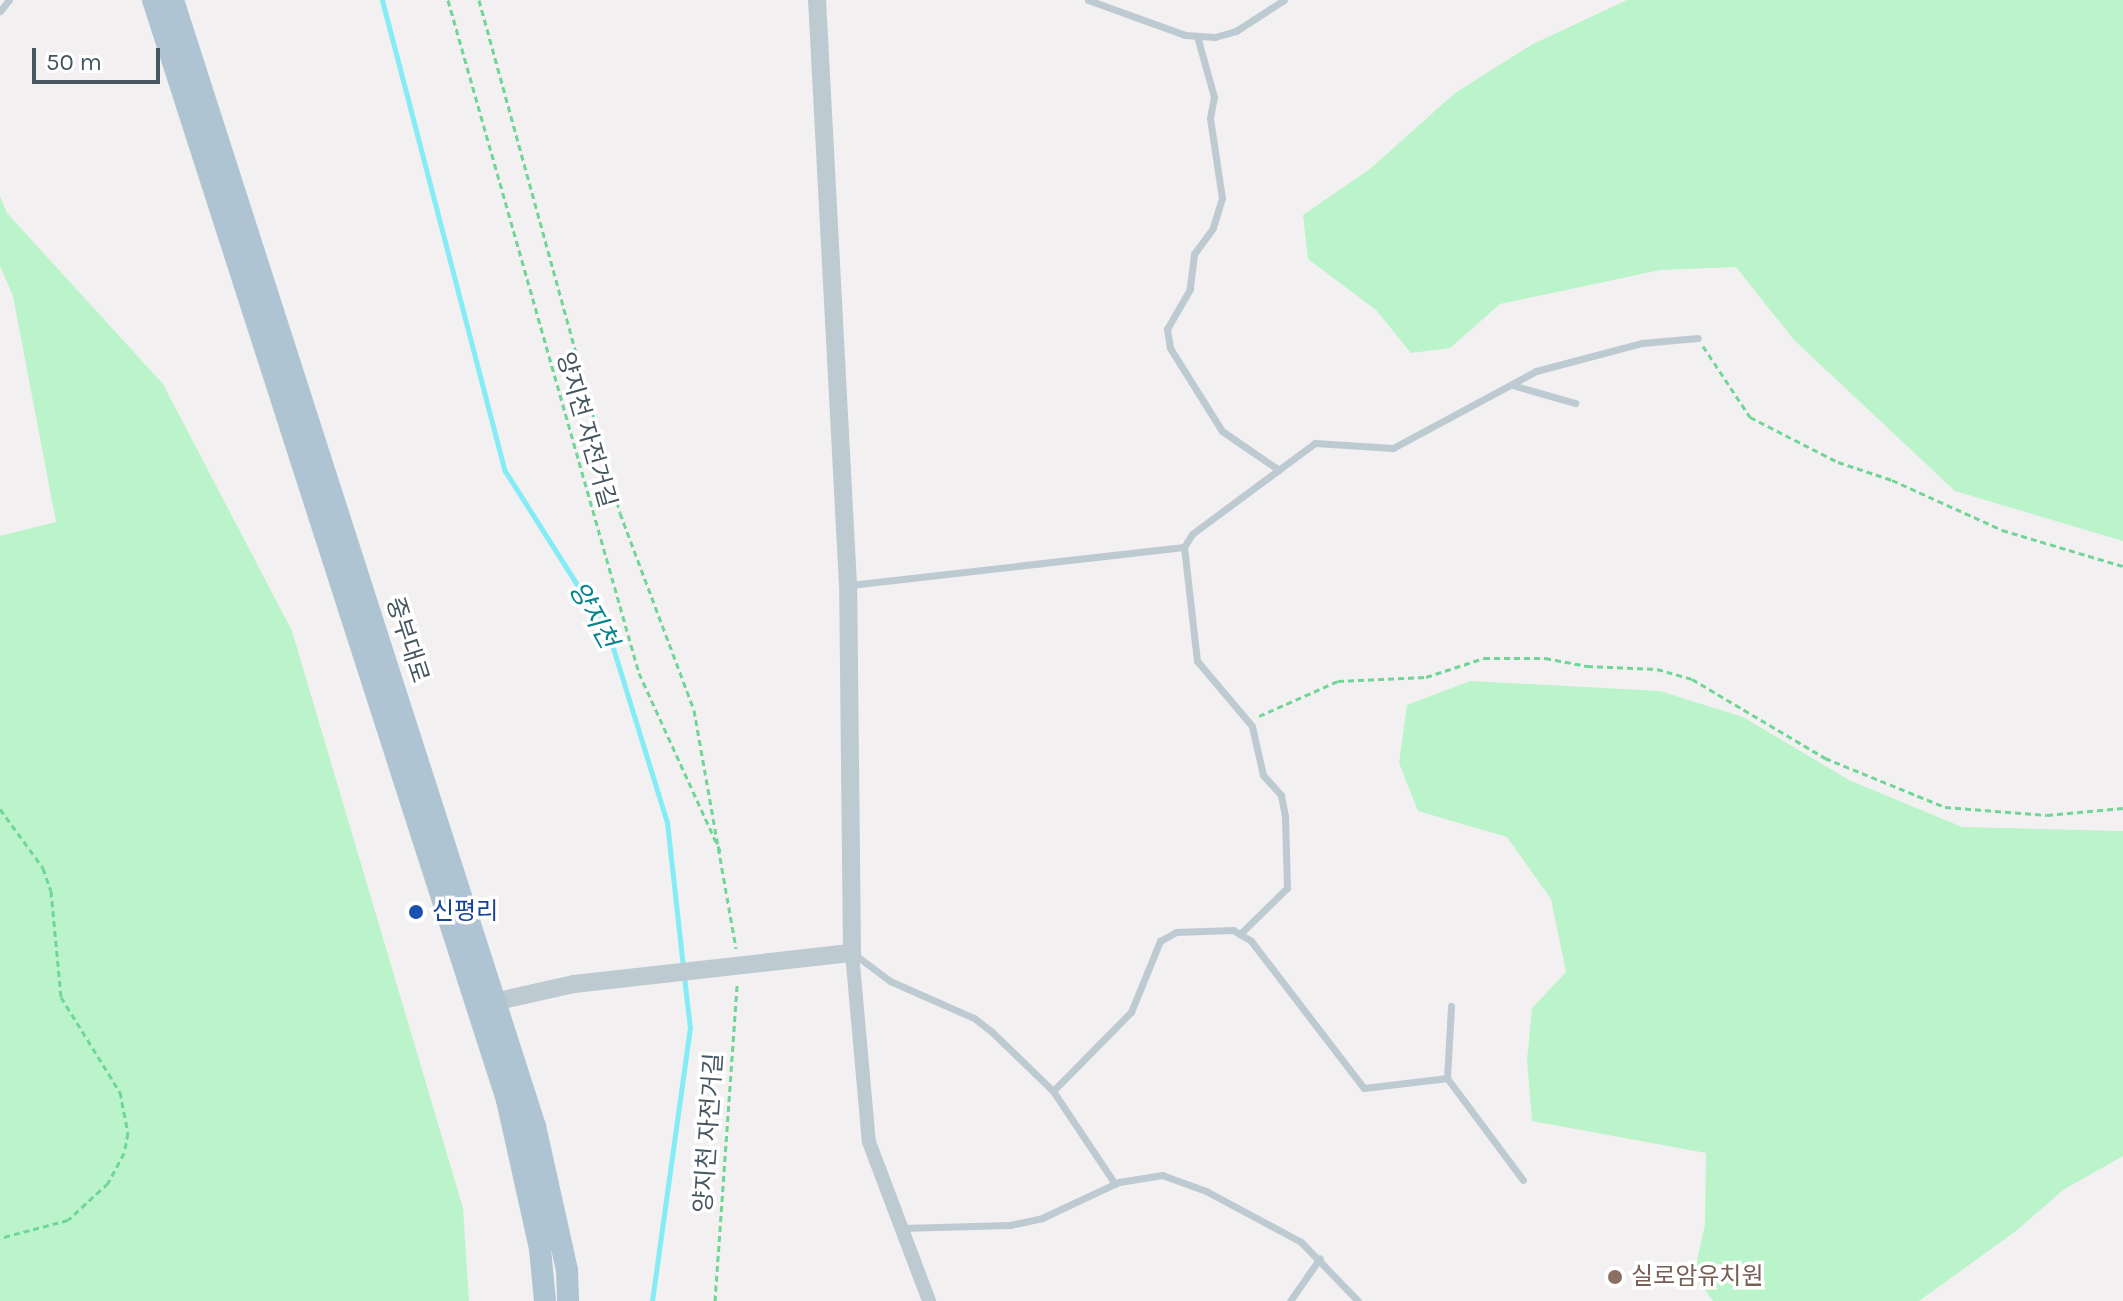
<!DOCTYPE html>
<meta charset="utf-8">
<style>
body{margin:0}
#map{position:relative;width:2123px;height:1301px;overflow:hidden;background:#f3f0f1;font-family:Karla,"Noto Sans KR",sans-serif}
div>[style]{position:absolute}
[style*='--x']{left:calc(var(--x)*1px);top:calc(var(--y)*1px);width:calc(var(--w)*1px);rotate:calc(var(--a)*1deg)}
.green>*{inset:0;background:#bbf4ca}
.stream>*{height:5px;margin:-2.5px;padding:0 2.5px;transform-origin:2.5px;border-radius:2.5px;background:#84ecf5}
.path>*{height:3px;margin-top:-1.5px;transform-origin:0;background:repeating-linear-gradient(90deg,#6fd697 0 6px,transparent 0 10px)}
.service>*{height:7px;margin:-3.5px;padding:0 3.5px;transform-origin:3.5px;border-radius:3.5px;background:#bdcad1}
.minor>*{height:14px;margin:-7px;padding:0 7px;transform-origin:7px;border-radius:7px;background:#bdcad1}
.tertiary>*{height:18px;margin:-9px;padding:0 9px;transform-origin:9px;border-radius:9px;background:#bdcad1}
.primary>*{height:22px;margin:-11px;padding:0 11px;transform-origin:11px;border-radius:11px;background:#aec4d2}
.dots>*{width:22px;height:22px;translate:-50% -50%;box-sizing:border-box;border:4px solid #fff;border-radius:50%}
span{translate:-50% -50%;white-space:nowrap;text-align:center;line-height:1.15;-webkit-text-stroke:7px #fff;paint-order:stroke}
.street-label{font-size:24px;color:#465760}
.transit-label{font-size:24px;color:#164399}
.left{translate:0 -50%;text-align:left}
.education-label{font-size:24px;color:#785e54}
.water-label{font-size:26px;color:#04838f;font-style:italic}
.scale{position:absolute;left:32px;top:48px;width:128px;height:36px;box-sizing:border-box;border:4px solid #465760;border-top:0;padding-left:10px;font-size:24px;line-height:28px;white-space:nowrap;color:#465760;-webkit-text-stroke:6px #fff;paint-order:stroke}
</style>
<div id="map">
<div class="green">
<div style="clip-path:polygon(1627px 0,2123px 0,2123px 541px,1955px 491px,1794px 340px,1736px 267px,1660px 270px,1500px 304px,1450px 348px,1411px 353px,1376px 310px,1308px 259px,1303px 215px,1370px 169px,1455px 93px,1531px 45px)"></div>
<div style="clip-path:polygon(0 196px,7px 213px,163px 384px,292px 631px,463px 1208px,469px 1301px,0 1301px,0 536px,56px 522px,13px 296px,0 266px)"></div>
<div style="clip-path:polygon(1470px 681px,1660px 691px,1743px 717px,1849px 780px,1962px 827px,2123px 831px,2123px 1156px,2063px 1190px,2016px 1231px,1919px 1301px,1713px 1301px,1694px 1275px,1705px 1224px,1706px 1153px,1532px 1121px,1527px 1060px,1532px 1008px,1566px 972px,1551px 899px,1507px 837px,1418px 811px,1399px 763px,1407px 705px)"></div>
</div>
<div class="stream">
<div style="--x:382;--y:0;--w:487;--a:75.4"></div>
<div style="--x:505;--y:471;--w:194;--a:57.6"></div>
<div style="--x:609;--y:635;--w:196;--a:72.8"></div>
<div style="--x:667;--y:822;--w:146;--a:83.7"></div>
<div style="--x:652;--y:1301;--w:276;--a:-82.1"></div>
<div style="--x:690;--y:1028;--w:51;--a:-96.7"></div>
</div>
<div class="path">
<div style="--x:448;--y:0;--w:700;--a:74.16"></div>
<div style="--x:639;--y:673;--w:200;--a:65.5"></div>
<div style="--x:479;--y:0;--w:532;--a:74.63"></div>
<div style="--x:620;--y:513;--w:210;--a:69.4"></div>
<div style="--x:694;--y:710;--w:242;--a:80"></div>
<div style="--x:1703;--y:346;--w:85;--a:56.5"></div>
<div style="--x:1750;--y:417;--w:99;--a:27.1"></div>
<div style="--x:1838;--y:462;--w:57;--a:18.4"></div>
<div style="--x:1892;--y:480;--w:121;--a:24.4"></div>
<div style="--x:2002;--y:530;--w:126;--a:16.6"></div>
<div style="--x:1259;--y:716;--w:86;--a:-23.9"></div>
<div style="--x:1338;--y:681;--w:88;--a:-2.6"></div>
<div style="--x:1426;--y:677;--w:61;--a:-18.1"></div>
<div style="--x:1484;--y:658;--w:61;--a:0"></div>
<div style="--x:1545;--y:658;--w:43;--a:10.8"></div>
<div style="--x:1587;--y:666;--w:70;--a:2.5"></div>
<div style="--x:1657;--y:669;--w:36;--a:16"></div>
<div style="--x:1692;--y:679;--w:155;--a:30.7"></div>
<div style="--x:1825;--y:758;--w:130;--a:22.2"></div>
<div style="--x:1945;--y:807;--w:102;--a:4.5"></div>
<div style="--x:2047;--y:815;--w:76;--a:-5.3"></div>
<div style="--x:0;--y:809;--w:73;--a:53.9"></div>
<div style="--x:43;--y:868;--w:24;--a:71"></div>
<div style="--x:51;--y:891;--w:106;--a:84.6"></div>
<div style="--x:61;--y:997;--w:112;--a:58.2"></div>
<div style="--x:120;--y:1092;--w:42;--a:79"></div>
<div style="--x:128;--y:1133;--w:20;--a:101"></div>
<div style="--x:124;--y:1153;--w:34;--a:118"></div>
<div style="--x:108;--y:1183;--w:54;--a:137.2"></div>
<div style="--x:68;--y:1220;--w:70;--a:165.2"></div>
<div style="--x:715;--y:1301;--w:319;--a:-86"></div>
</div>
<div class="service">
<div style="--x:1088;--y:0;--w:103;--a:19.8"></div>
<div style="--x:1185;--y:35;--w:30;--a:4"></div>
<div style="--x:1215;--y:37;--w:22;--a:-16"></div>
<div style="--x:1236;--y:31;--w:57;--a:-32.9"></div>
<div style="--x:0;--y:11;--w:14;--a:-51"></div>
<div style="--x:1197;--y:36;--w:63;--a:74.4"></div>
<div style="--x:1214;--y:97;--w:21;--a:101"></div>
<div style="--x:1210;--y:118;--w:81;--a:81.5"></div>
<div style="--x:1222;--y:198;--w:31;--a:107"></div>
<div style="--x:1213;--y:228;--w:32;--a:126"></div>
<div style="--x:1194;--y:254;--w:35;--a:97"></div>
<div style="--x:1190;--y:289;--w:46;--a:119.9"></div>
<div style="--x:1167;--y:329;--w:19;--a:81"></div>
<div style="--x:1170;--y:348;--w:98;--a:57.9"></div>
<div style="--x:1222;--y:431;--w:69;--a:34.4"></div>
<div style="--x:1512;--y:385;--w:66;--a:15.9"></div>
<div style="--x:850;--y:585;--w:336;--a:-6.5"></div>
<div style="--x:1240;--y:934;--w:66;--a:-44.4"></div>
<div style="--x:1287;--y:888;--w:72;--a:-91.6"></div>
<div style="--x:1285;--y:816;--w:21;--a:-101"></div>
<div style="--x:1281;--y:795;--w:27;--a:-132"></div>
<div style="--x:1263;--y:775;--w:50;--a:-102.7"></div>
<div style="--x:1252;--y:726;--w:85;--a:-130.2"></div>
<div style="--x:1197;--y:661;--w:115;--a:-96.5"></div>
<div style="--x:1184;--y:547;--w:15;--a:-58"></div>
<div style="--x:1192;--y:534;--w:153;--a:-36.5"></div>
<div style="--x:1315;--y:443;--w:78;--a:3.7"></div>
<div style="--x:1393;--y:448;--w:162;--a:-28.3"></div>
<div style="--x:1536;--y:371;--w:110;--a:-14.8"></div>
<div style="--x:1642;--y:343;--w:56;--a:-5.1"></div>
<div style="--x:854;--y:954;--w:45;--a:36.9"></div>
<div style="--x:890;--y:981;--w:92;--a:23.8"></div>
<div style="--x:974;--y:1018;--w:24;--a:38"></div>
<div style="--x:993;--y:1033;--w:83;--a:44"></div>
<div style="--x:1053;--y:1091;--w:112;--a:56.3"></div>
<div style="--x:1447;--y:1078;--w:72;--a:-86.8"></div>
<div style="--x:1053;--y:1091;--w:111;--a:-45.4"></div>
<div style="--x:1131;--y:1012;--w:77;--a:-67.8"></div>
<div style="--x:1160;--y:941;--w:18;--a:-29"></div>
<div style="--x:1176;--y:932;--w:57;--a:-2"></div>
<div style="--x:1233;--y:930;--w:21;--a:31"></div>
<div style="--x:1251;--y:941;--w:185;--a:52.5"></div>
<div style="--x:1364;--y:1088;--w:84;--a:-6.9"></div>
<div style="--x:1447;--y:1078;--w:127;--a:53.3"></div>
<div style="--x:901;--y:1228;--w:109;--a:-1.6"></div>
<div style="--x:1010;--y:1225;--w:33;--a:-12"></div>
<div style="--x:1042;--y:1218;--w:85;--a:-25.1"></div>
<div style="--x:1119;--y:1182;--w:44;--a:-9.2"></div>
<div style="--x:1162;--y:1175;--w:47;--a:20"></div>
<div style="--x:1206;--y:1191;--w:108;--a:28.2"></div>
<div style="--x:1301;--y:1242;--w:82;--a:46"></div>
<div style="--x:1290;--y:1301;--w:52;--a:-55.1"></div>
</div>
<div class="minor">
<div style="--x:852;--y:953;--w:190;--a:84.9"></div>
<div style="--x:869;--y:1142;--w:170;--a:69.3"></div>
</div>
<div class="tertiary">
<div style="--x:485;--y:1004;--w:91;--a:-12.7"></div>
<div style="--x:574;--y:984;--w:280;--a:-6.4"></div>
<div style="--x:852;--y:953;--w:368;--a:-90.6"></div>
<div style="--x:848;--y:585;--w:586;--a:-93.03"></div>
</div>
<div class="primary">
<div style="--x:153;--y:0;--w:1156;--a:72.16"></div>
<div style="--x:507;--y:1100;--w:153;--a:77.5"></div>
<div style="--x:540;--y:1249;--w:52;--a:84.5"></div>
<div style="--x:173;--y:0;--w:1183;--a:72.18"></div>
<div style="--x:535;--y:1126;--w:148;--a:77.5"></div>
<div style="--x:567;--y:1270;--w:31;--a:88"></div>
</div>
<div class="dots">
<div style="left:416px;top:912px;background:#1a4fb4"></div>
<div style="left:1615px;top:1277px;background:#8d6e63"></div>
</div>
<div class="street-label">
<span style="left:586px;top:430px;rotate:74deg">양지천 자전거길</span>
<span style="left:407px;top:640px;rotate:72deg">중부대로</span>
<span style="left:709px;top:1133px;rotate:-86deg">양지천 자전거길</span>
</div>
<div class="transit-label">
<span class="left" style="left:432px;top:912px">신평리</span>
</div>
<div class="education-label">
<span class="left" style="left:1631px;top:1277px">실로암유치원</span>
</div>
<div class="water-label">
<span style="left:593px;top:615px;rotate:61deg">양지천</span>
</div>
<div class="scale">50 m</div>
</div>
